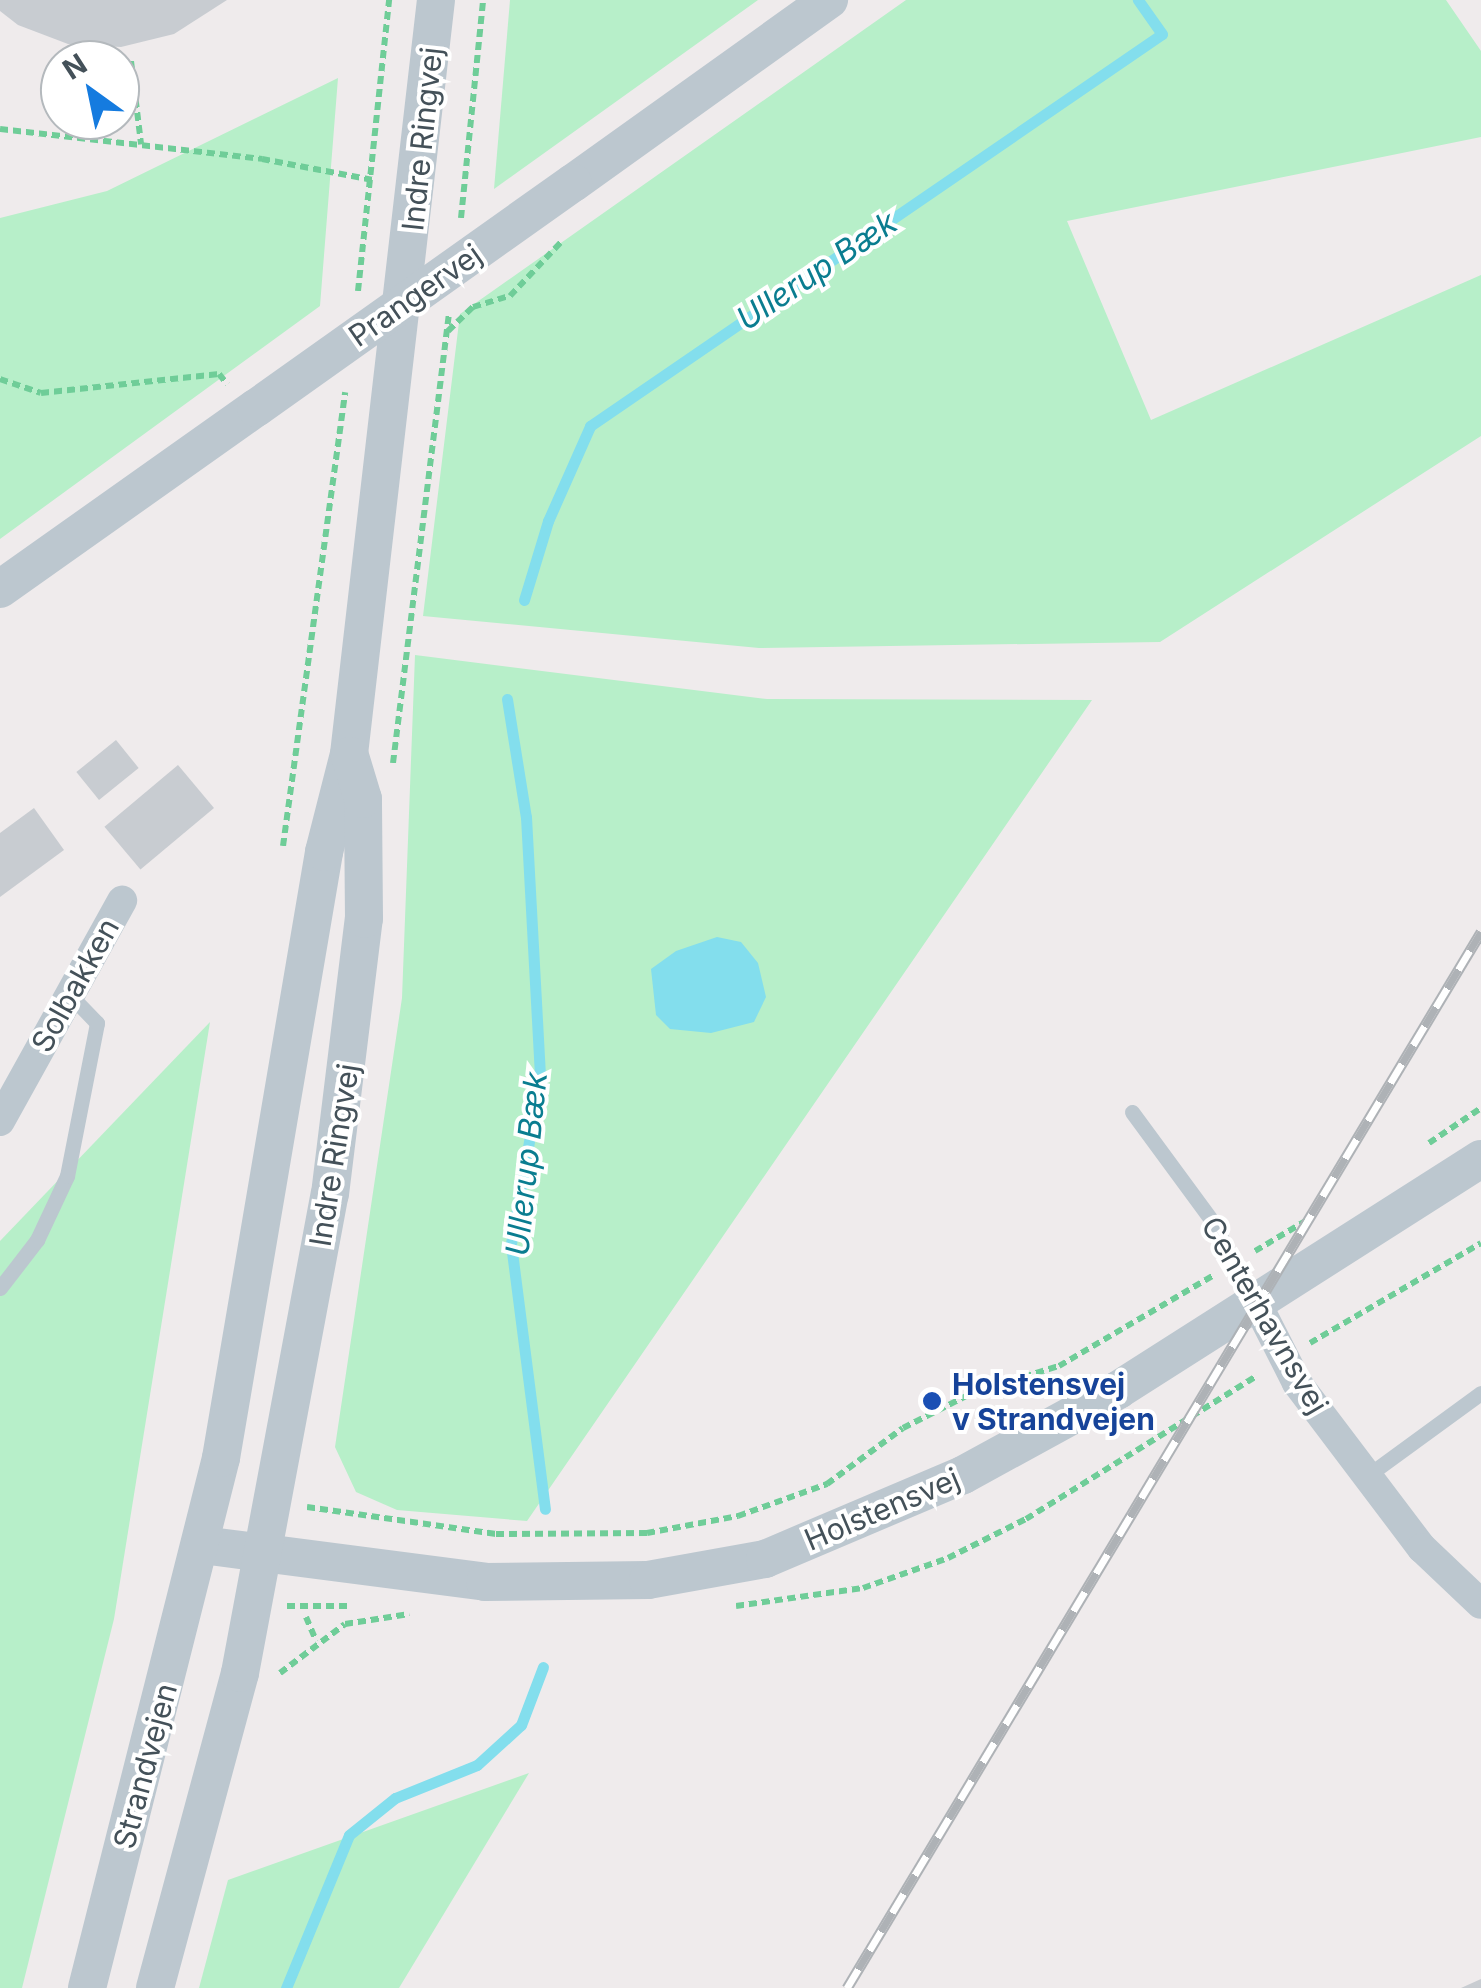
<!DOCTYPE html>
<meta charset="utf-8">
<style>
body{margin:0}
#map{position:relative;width:1481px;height:1988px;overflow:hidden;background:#efebec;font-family:Inter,sans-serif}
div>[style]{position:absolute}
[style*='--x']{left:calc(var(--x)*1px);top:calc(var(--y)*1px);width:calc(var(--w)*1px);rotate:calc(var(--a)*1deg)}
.green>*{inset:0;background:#b7efc9}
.water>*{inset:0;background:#83deed}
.stream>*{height:11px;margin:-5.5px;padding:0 5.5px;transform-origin:5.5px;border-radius:5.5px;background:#83deed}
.building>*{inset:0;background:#c8ccd1;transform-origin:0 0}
.path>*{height:6px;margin-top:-3px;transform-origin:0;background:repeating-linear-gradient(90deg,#6fcd98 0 8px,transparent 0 13px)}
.service>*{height:15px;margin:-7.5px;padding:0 7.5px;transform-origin:7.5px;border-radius:7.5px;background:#bcc7cf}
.minor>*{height:30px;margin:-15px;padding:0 15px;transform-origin:15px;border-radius:15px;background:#bcc7cf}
.tertiary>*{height:38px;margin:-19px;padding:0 19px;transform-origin:19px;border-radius:19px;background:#bcc7cf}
.rail>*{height:11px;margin-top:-5.5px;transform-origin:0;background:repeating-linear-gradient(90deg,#fff 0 22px,#aeb2b6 0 44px);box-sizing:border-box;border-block:2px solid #aeb2b6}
.tertiary-bridge>*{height:38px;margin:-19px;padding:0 19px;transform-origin:19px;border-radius:19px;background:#bcc7cf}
.dots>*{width:28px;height:28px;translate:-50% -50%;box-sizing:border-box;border:5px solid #fff;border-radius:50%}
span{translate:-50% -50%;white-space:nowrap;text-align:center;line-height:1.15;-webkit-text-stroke:8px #fff;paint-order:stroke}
.street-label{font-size:30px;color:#445159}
.transit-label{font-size:30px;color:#164399;font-weight:700}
.left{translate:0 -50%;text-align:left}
.water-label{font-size:32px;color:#0a7d90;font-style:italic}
.north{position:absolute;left:40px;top:40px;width:100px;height:100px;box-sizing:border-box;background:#fff;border:2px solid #b4b9bd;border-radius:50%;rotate:327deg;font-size:28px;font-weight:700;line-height:40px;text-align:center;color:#445159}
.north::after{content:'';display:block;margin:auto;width:35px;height:45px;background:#157bdf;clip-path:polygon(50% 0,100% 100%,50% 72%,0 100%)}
</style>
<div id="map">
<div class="green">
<div style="clip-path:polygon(510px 0,758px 0,494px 189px)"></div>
<div style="clip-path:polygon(906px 0,1446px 0,1481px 51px,1481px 137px,1067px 221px,1151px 420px,1481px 275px,1481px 436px,1160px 642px,759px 648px,423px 616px,460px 314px)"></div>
<div style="clip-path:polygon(338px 78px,320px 306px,0 539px,0 218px,107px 191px)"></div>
<div style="clip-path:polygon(415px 655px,767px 699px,1092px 700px,527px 1521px,397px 1510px,356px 1492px,335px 1447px,402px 998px)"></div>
<div style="clip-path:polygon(210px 1022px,114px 1619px,22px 1988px,0 1988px,0 1241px)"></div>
<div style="clip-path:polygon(529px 1773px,399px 1988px,199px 1988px,228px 1880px)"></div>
</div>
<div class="water">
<div style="clip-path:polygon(717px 937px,741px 942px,758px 963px,766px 997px,754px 1022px,711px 1033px,670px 1029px,656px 1015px,651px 969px,676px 951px)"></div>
</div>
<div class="stream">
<div style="--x:524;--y:600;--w:83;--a:-73.1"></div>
<div style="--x:548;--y:521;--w:104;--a:-66.1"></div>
<div style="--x:590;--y:426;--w:693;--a:-34.42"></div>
<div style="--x:1162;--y:34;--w:42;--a:-125.2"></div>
<div style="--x:507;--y:699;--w:120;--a:80.9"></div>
<div style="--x:526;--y:817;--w:262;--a:86.9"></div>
<div style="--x:540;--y:1079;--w:168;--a:100"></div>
<div style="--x:511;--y:1244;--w:267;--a:82.7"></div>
<div style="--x:286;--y:1988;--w:165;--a:-67.6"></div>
<div style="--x:349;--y:1835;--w:59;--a:-38.8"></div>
<div style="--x:395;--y:1798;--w:88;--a:-21.9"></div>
<div style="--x:477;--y:1765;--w:59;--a:-42.3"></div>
<div style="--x:521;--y:1725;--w:62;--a:-69.2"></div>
</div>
<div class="building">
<div style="clip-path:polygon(0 0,227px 0,174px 34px,121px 47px,68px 44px,18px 25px,0 11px)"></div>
<div style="left:116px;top:740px;width:36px;height:51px;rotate:51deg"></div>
<div style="left:178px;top:765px;width:56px;height:96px;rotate:50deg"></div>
<div style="clip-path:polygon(34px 808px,64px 850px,0 897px,0 833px)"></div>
<div style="clip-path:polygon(1481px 1979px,1481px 1988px,1461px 1988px)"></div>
</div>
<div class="path">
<div style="--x:131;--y:61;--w:84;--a:83.1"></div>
<div style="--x:0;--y:129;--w:264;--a:6.5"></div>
<div style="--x:262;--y:159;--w:113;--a:10.7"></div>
<div style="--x:461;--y:218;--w:219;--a:-84.2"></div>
<div style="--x:358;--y:291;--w:293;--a:-83.9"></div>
<div style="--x:448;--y:331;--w:35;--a:-44"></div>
<div style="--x:473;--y:307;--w:39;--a:-17"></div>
<div style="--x:510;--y:296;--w:74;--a:-46.6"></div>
<div style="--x:0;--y:379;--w:43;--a:18.9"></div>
<div style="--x:41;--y:393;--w:179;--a:-6.1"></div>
<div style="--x:219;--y:374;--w:13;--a:51"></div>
<div style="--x:393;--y:763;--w:452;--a:-82.9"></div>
<div style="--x:283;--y:846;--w:458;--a:-82.2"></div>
<div style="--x:1429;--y:1143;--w:63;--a:-33.9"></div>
<div style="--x:1255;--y:1251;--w:63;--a:-30.7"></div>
<div style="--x:1310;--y:1343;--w:198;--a:-30.3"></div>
<div style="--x:307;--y:1507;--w:191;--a:8.1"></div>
<div style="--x:496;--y:1534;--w:151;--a:-0.4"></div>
<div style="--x:647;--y:1533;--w:93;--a:-10.6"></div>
<div style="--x:738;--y:1516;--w:95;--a:-19.8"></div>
<div style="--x:827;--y:1484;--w:94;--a:-36.4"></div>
<div style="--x:903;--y:1428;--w:80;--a:-26.9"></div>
<div style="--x:974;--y:1392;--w:89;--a:-17"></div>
<div style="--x:1059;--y:1366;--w:180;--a:-30.4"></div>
<div style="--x:287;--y:1606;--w:62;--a:0"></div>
<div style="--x:736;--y:1606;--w:128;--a:-8.1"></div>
<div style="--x:863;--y:1588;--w:90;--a:-19.4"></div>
<div style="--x:948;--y:1558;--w:87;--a:-26.6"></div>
<div style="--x:1026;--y:1519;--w:272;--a:-31.8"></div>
<div style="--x:306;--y:1617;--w:26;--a:67"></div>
<div style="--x:280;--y:1673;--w:81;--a:-37"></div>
<div style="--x:345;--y:1624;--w:65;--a:-8.9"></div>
</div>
<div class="service">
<div style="--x:1132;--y:1112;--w:135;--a:53.7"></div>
<div style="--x:1212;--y:1221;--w:91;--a:61.7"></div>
<div style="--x:0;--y:1288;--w:61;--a:-52.4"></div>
<div style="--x:37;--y:1240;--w:71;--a:-64.9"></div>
<div style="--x:67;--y:1176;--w:156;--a:-78.9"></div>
<div style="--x:97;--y:1023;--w:40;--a:-134"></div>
<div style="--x:1367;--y:1476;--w:141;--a:-36.1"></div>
</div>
<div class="minor">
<div style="--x:0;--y:1121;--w:252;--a:-61"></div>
<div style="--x:1257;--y:1304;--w:89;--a:63.1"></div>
<div style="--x:1297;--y:1383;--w:207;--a:52.9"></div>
<div style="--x:1422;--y:1548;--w:81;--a:43.5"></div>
</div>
<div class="tertiary">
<div style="--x:573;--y:183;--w:315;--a:-35.6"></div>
<div style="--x:0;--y:589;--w:314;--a:-35.3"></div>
<div style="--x:202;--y:1545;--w:285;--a:7.4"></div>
<div style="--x:485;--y:1582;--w:163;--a:-0.7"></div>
<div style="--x:648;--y:1580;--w:119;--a:-10.2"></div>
<div style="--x:765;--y:1559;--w:215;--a:-23"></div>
<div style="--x:963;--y:1475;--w:177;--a:-28.7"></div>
<div style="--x:1118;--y:1390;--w:430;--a:-32.5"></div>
<div style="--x:87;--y:1988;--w:547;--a:-75.81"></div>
<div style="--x:221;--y:1458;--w:615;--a:-80.35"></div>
<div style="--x:324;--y:852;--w:101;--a:-75.7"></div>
<div style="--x:349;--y:754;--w:759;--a:-83.42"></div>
<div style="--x:155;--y:1988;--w:326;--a:-74.9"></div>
<div style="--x:240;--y:1673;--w:487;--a:-79.4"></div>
<div style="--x:330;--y:1194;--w:277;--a:-83"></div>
<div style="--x:364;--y:919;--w:120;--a:-90.5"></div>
<div style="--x:363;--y:799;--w:45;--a:-106.8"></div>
</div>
<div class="rail">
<div style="--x:847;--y:1988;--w:1232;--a:-59.02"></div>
</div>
<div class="tertiary-bridge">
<div style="--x:256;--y:408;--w:389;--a:-35.4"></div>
</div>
<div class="dots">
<div style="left:932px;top:1401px;background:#1a4fb4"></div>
</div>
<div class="street-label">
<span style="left:422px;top:139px;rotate:-84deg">Indre Ringvej</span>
<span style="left:415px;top:295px;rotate:-35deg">Prangervej</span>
<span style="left:75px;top:985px;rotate:-61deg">Solbakken</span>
<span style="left:334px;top:1155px;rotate:-81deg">Indre Ringvej</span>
<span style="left:1265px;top:1315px;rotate:60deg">Centerhavnsvej</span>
<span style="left:882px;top:1509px;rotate:-23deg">Holstensvej</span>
<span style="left:145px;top:1766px;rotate:-75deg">Strandvejen</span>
</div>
<div class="transit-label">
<span class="left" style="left:952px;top:1401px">Holstensvej<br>v Strandvejen</span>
</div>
<div class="water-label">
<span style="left:817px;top:271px;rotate:-34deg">Ullerup Bæk</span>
<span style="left:527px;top:1164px;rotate:-84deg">Ullerup Bæk</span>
</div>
<div class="north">N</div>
</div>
